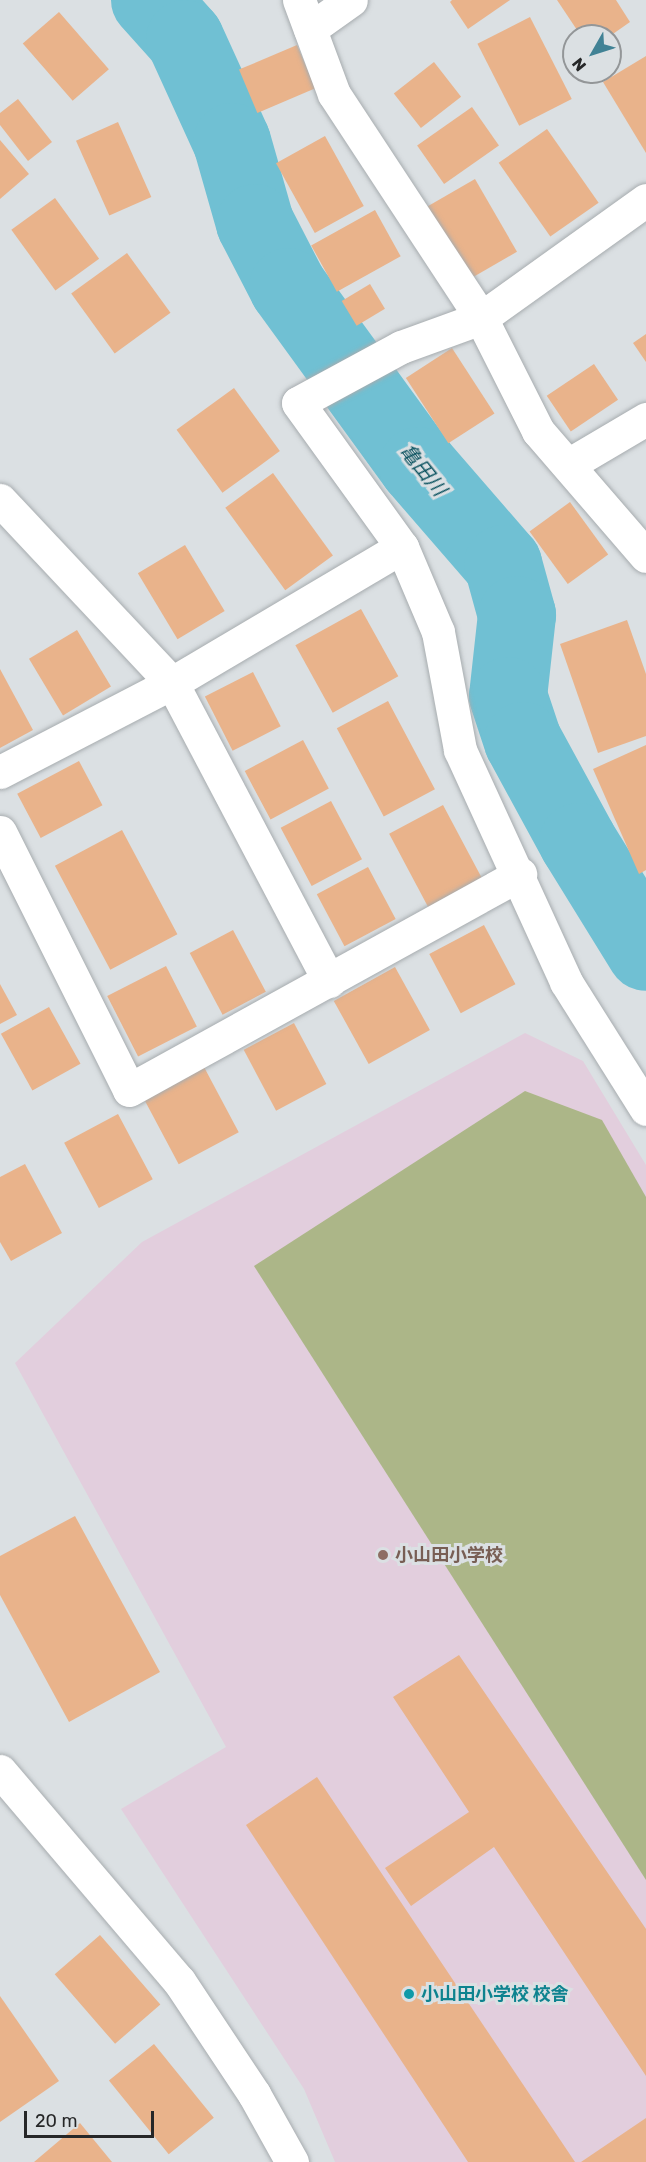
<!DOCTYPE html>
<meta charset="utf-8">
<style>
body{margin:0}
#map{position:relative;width:646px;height:2162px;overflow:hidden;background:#dbe0e3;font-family:Rubik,"Noto Sans JP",sans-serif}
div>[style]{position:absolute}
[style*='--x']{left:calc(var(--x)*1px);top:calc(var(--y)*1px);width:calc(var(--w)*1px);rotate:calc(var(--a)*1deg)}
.education>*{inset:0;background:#e2cedd}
.green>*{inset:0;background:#acb688}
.river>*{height:78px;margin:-39px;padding:0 39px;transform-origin:39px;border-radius:39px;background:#70c0d3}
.building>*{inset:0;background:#e9b38b;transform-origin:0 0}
.roads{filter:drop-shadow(0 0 2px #a7acaf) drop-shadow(0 0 2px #a7acaf)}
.street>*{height:33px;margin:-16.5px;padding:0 16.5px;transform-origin:16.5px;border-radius:16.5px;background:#fff}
.dots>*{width:16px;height:16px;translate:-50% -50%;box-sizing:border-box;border:3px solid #dbe0e3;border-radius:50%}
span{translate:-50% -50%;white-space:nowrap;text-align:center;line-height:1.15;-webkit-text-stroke:6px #dbe0e3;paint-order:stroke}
.education-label{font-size:18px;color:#785e54;font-weight:700}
.left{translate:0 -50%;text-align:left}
.culture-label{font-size:18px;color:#0d838f;font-weight:700}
.water-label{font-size:20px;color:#0c5360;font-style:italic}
.north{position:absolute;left:562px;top:24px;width:60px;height:60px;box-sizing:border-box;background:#dbe0e3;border:2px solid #939698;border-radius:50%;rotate:231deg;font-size:16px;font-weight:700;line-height:24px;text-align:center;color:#262728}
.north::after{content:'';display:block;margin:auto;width:21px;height:27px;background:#418295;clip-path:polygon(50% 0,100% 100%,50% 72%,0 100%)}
.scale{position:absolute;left:24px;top:2111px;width:130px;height:27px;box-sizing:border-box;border:3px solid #262728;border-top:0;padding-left:8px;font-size:18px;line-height:21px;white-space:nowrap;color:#262728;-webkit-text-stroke:4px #dbe0e3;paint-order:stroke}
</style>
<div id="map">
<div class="education">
<div style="clip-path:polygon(525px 1033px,583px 1061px,646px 1165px,646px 2162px,335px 2162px,304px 2089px,121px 1809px,226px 1747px,15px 1363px,142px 1242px)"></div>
</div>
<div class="green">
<div style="clip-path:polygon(525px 1091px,602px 1120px,646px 1197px,646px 1880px,254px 1266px)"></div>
</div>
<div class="river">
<div style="--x:150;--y:0;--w:52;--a:48.1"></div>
<div style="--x:185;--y:39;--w:113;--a:65.5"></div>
<div style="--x:232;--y:142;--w:84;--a:74.1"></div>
<div style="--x:255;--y:223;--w:72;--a:62.7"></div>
<div style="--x:288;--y:287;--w:221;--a:54"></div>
<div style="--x:418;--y:466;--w:130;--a:49.1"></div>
<div style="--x:503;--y:564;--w:53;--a:74.6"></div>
<div style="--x:517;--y:615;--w:81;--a:96.3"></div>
<div style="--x:508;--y:696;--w:47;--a:71.6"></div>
<div style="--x:523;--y:741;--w:115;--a:61.4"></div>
<div style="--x:578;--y:842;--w:129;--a:58.3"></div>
</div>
<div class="building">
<div style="clip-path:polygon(452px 0,510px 0,468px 29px,450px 2px)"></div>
<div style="clip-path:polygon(557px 0,616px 0,630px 22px,610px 36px,581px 36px)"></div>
<div style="left:59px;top:12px;width:76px;height:48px;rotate:49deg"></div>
<div style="left:530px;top:17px;width:92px;height:59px;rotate:63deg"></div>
<div style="left:297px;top:45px;width:47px;height:63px;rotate:67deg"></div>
<div style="clip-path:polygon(646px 56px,646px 153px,603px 82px)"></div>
<div style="left:434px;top:62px;width:44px;height:51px;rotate:52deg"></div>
<div style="clip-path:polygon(18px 99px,52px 142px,28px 161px,0 125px,0 113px)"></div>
<div style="left:472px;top:107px;width:47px;height:67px;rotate:55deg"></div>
<div style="left:118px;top:122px;width:82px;height:46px;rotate:66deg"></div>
<div style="left:547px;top:129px;width:90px;height:59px;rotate:55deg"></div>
<div style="left:325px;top:136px;width:80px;height:56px;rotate:61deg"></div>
<div style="clip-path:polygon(0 140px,29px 174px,0 199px)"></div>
<div style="left:475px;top:179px;width:84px;height:57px;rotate:60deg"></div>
<div style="left:55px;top:198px;width:75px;height:54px;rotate:54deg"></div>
<div style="left:375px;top:210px;width:53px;height:73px;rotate:61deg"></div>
<div style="left:127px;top:253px;width:74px;height:69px;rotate:54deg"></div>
<div style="left:370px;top:284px;width:29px;height:33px;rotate:59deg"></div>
<div style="clip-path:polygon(646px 334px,646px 362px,633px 343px)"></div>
<div style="left:452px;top:348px;width:78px;height:55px;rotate:57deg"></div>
<div style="left:594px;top:364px;width:43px;height:57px;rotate:56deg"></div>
<div style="left:234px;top:388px;width:78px;height:71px;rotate:54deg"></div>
<div style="left:273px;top:473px;width:102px;height:59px;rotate:54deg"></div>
<div style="left:570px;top:502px;width:65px;height:50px;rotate:54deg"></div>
<div style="left:185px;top:545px;width:77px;height:55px;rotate:59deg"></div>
<div style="left:361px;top:609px;width:77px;height:75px;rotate:61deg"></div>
<div style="clip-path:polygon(627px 620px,646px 674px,646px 736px,598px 753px,560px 644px)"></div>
<div style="left:77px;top:630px;width:66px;height:56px;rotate:59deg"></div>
<div style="clip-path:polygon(0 669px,33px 730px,0 748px)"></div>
<div style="left:253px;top:672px;width:61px;height:54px;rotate:63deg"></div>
<div style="left:388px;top:701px;width:100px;height:58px;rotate:62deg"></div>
<div style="left:303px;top:740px;width:55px;height:66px;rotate:62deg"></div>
<div style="clip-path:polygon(646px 745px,646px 870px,639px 874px,593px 769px)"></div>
<div style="left:79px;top:761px;width:50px;height:70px;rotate:62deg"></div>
<div style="left:331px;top:801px;width:66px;height:57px;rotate:62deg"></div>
<div style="left:443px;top:805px;width:85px;height:61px;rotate:62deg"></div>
<div style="left:122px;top:830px;width:118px;height:76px;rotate:62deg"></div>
<div style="left:368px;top:867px;width:59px;height:58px;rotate:62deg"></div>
<div style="left:484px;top:925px;width:67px;height:62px;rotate:62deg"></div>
<div style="left:233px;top:930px;width:70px;height:49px;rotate:62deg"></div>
<div style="left:166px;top:966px;width:68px;height:66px;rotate:63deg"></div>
<div style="left:395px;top:967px;width:72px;height:70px;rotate:61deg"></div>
<div style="clip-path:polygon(0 984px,17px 1015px,0 1024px)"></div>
<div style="left:49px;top:1007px;width:65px;height:55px;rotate:61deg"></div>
<div style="left:294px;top:1023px;width:69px;height:57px;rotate:62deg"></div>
<div style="left:204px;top:1067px;width:74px;height:68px;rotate:62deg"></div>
<div style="left:118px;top:1114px;width:74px;height:61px;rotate:62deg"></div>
<div style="clip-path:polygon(25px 1164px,62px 1233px,11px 1261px,0 1242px,0 1177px)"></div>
<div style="clip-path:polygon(75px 1516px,160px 1672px,69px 1722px,0 1595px,0 1556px)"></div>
<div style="clip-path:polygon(459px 1655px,646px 1929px,646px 2076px,494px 1847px,411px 1906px,385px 1868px,469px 1812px,393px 1697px)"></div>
<div style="clip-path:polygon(317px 1777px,575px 2162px,468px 2162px,246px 1825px)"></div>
<div style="left:100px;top:1935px;width:92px;height:60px;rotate:49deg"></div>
<div style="clip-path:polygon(0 1996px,59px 2081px,0 2122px)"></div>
<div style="left:154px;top:2044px;width:95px;height:58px;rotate:51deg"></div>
<div style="clip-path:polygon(646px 2118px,646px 2162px,581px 2162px)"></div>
<div style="clip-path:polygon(80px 2123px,112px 2162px,34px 2162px)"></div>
</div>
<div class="roads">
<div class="street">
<div style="--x:299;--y:0;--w:100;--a:69.6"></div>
<div style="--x:334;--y:94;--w:268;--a:56.7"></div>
<div style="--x:481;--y:318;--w:127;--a:63.2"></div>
<div style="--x:538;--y:431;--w:165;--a:49.2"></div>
<div style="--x:310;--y:29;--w:50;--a:-35.3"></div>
<div style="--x:646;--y:200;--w:203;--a:144.4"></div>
<div style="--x:481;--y:318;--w:85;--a:160.1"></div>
<div style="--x:401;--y:347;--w:117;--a:151.5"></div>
<div style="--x:298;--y:403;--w:178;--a:54.2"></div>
<div style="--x:402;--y:547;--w:92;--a:67"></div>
<div style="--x:438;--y:632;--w:120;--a:79.4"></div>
<div style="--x:460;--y:750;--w:255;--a:65.4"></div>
<div style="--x:566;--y:982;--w:150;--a:57.8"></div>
<div style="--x:568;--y:465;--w:91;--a:-30.5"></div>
<div style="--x:0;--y:500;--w:251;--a:46.8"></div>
<div style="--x:172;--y:683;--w:337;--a:62.2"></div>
<div style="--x:0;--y:772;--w:194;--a:-27.4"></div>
<div style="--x:172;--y:683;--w:267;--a:-30.6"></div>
<div style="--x:0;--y:832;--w:288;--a:63.4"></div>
<div style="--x:129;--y:1090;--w:447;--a:-28.9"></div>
<div style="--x:0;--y:1771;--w:276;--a:49.6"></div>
<div style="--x:179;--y:1981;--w:136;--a:56.4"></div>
<div style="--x:254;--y:2094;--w:78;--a:60.8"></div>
</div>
</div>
<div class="dots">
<div style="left:383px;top:1555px;background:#8d6e63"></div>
<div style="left:409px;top:1994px;background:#0f9aa8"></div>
</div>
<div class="education-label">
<span class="left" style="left:395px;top:1555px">小山田小学校</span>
</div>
<div class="culture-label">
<span class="left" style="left:421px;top:1994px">小山田小学校 校舎</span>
</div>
<div class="water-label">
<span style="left:423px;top:470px;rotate:51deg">亀田川</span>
</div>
<div class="north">N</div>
<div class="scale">20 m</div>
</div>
